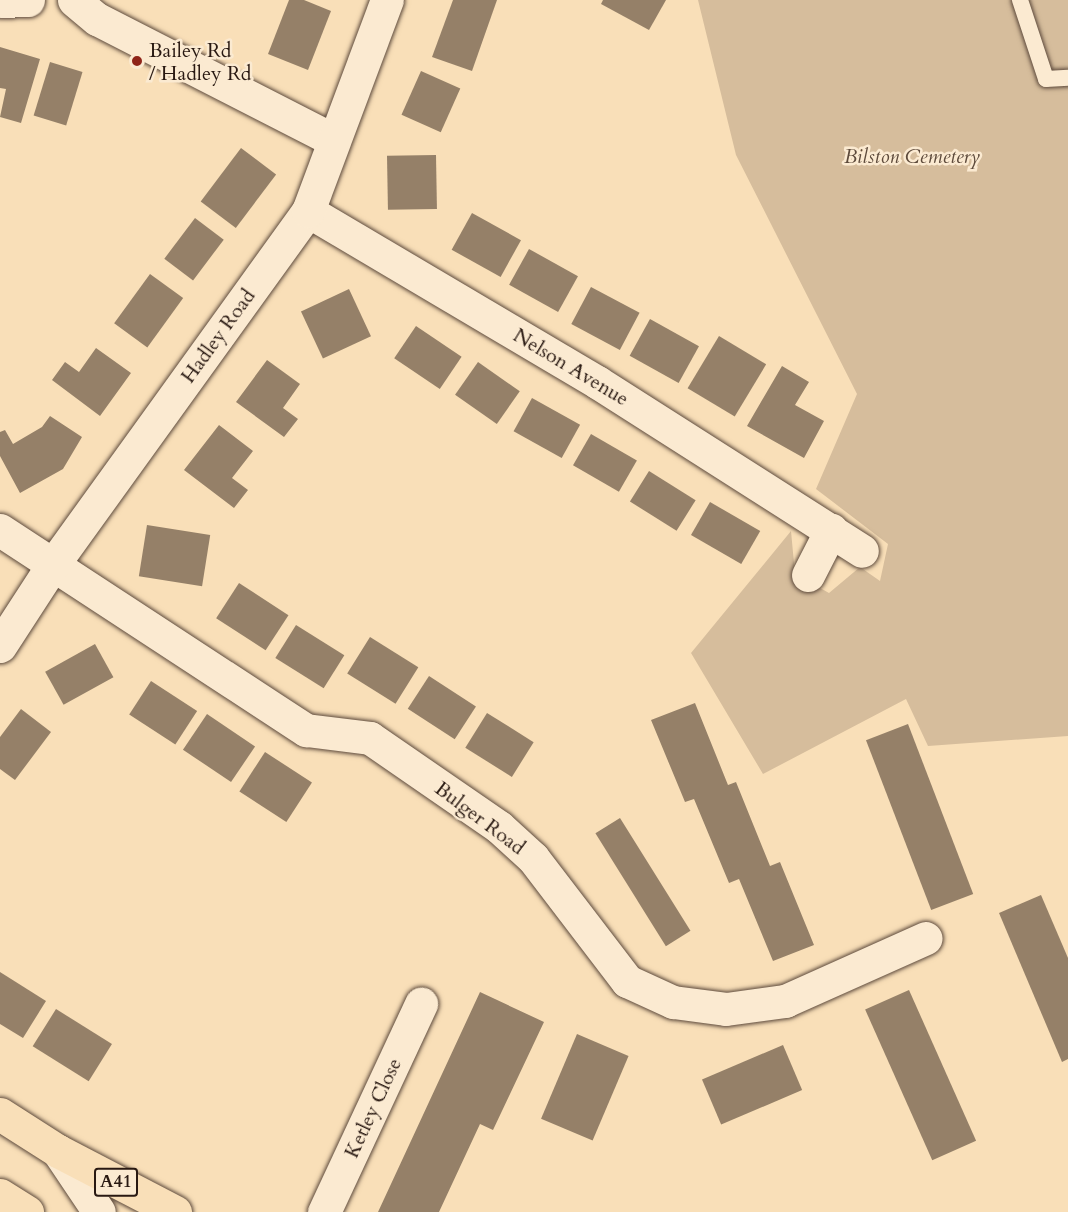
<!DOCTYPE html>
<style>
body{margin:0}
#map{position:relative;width:1068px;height:1212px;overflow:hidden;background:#f9dfb8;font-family:Cardo,serif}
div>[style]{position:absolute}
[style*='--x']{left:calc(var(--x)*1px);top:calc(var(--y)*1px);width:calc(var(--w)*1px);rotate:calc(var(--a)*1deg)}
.green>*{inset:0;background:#d6bd9c}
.building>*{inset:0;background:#958068;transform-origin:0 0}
.roads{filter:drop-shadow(0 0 2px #5d4a3c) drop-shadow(0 0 2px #5d4a3c)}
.lane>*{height:16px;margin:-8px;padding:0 8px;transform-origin:8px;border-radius:8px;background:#fbead1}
.street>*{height:33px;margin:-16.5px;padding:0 16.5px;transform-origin:16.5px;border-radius:16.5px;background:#fbead1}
.secondary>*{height:33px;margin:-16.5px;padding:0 16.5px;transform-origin:16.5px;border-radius:16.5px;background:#fbead1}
.highway>*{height:33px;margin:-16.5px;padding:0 16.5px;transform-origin:16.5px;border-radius:16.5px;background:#f9dfb8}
.dots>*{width:16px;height:16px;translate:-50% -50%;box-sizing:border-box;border:3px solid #fbead1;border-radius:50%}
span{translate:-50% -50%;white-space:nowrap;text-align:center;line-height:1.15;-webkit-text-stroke:5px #fbead1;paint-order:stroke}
.shield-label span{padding:2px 4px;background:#fbead1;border:2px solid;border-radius:4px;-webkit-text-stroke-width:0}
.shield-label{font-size:18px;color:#291912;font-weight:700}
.poi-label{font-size:20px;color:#291912}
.left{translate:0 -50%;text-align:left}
.park-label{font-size:20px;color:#5d4a3b;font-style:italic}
.street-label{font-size:20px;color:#291912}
</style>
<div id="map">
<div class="green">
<div style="clip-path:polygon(698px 0,1068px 0,1068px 736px,928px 746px,906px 699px,763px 774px,691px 653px,791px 531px,795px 574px,829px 593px,860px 567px,880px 581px,888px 544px,816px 489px,857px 394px,736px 155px)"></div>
</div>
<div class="building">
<div style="clip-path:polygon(289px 0,304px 0,331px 11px,308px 70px,268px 54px)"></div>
<div style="clip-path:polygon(453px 0,497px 0,472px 71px,432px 57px)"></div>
<div style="clip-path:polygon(603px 0,666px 0,649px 30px,601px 4px)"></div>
<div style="clip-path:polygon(0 47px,40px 59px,21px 123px,0 117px,6px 89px,0 88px)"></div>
<div style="left:50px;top:62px;width:34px;height:56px;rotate:17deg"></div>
<div style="left:421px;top:71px;width:43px;height:48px;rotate:24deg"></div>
<div style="left:241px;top:148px;width:44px;height:67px;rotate:37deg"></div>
<div style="left:436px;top:155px;width:54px;height:49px;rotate:89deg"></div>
<div style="left:472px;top:213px;width:56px;height:42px;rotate:29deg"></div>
<div style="left:195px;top:218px;width:36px;height:51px;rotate:37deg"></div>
<div style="left:529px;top:249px;width:56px;height:41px;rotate:29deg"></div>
<div style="left:150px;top:274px;width:41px;height:61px;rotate:36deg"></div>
<div style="left:591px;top:287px;width:55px;height:42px;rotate:28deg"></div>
<div style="left:349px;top:289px;width:52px;height:53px;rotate:65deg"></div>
<div style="left:650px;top:319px;width:56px;height:42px;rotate:29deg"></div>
<div style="left:416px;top:326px;width:55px;height:39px;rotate:34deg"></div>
<div style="left:719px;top:336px;width:55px;height:61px;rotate:31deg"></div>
<div style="clip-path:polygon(96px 348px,131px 373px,100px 416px,52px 380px,65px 362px,79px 372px)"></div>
<div style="clip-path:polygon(267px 360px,300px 384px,283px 408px,298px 419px,284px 437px,236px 402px)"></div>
<div style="left:478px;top:362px;width:51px;height:40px;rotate:35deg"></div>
<div style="clip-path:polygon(782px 366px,809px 382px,795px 405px,824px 421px,804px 458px,747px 426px)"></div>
<div style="left:532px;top:398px;width:55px;height:38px;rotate:29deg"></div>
<div style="clip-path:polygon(50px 416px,82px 437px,63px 469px,20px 493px,0 456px,0 432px,5px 430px,13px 444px,42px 427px)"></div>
<div style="clip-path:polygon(219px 425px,253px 451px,232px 478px,248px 490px,234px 508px,184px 470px)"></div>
<div style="left:591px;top:434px;width:53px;height:36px;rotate:30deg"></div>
<div style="left:649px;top:471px;width:55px;height:36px;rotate:32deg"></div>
<div style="left:710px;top:502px;width:58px;height:38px;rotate:30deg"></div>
<div style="left:147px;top:525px;width:64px;height:52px;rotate:9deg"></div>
<div style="left:239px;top:583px;width:59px;height:42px;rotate:33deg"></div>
<div style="left:296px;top:625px;width:57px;height:39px;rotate:32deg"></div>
<div style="left:370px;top:637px;width:57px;height:43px;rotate:32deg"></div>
<div style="left:95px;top:644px;width:38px;height:57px;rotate:61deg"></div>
<div style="left:429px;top:676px;width:56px;height:39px;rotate:33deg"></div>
<div style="left:151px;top:681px;width:55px;height:40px;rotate:33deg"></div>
<div style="clip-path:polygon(695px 703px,728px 785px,736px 782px,770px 866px,780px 862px,814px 945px,773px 961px,739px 879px,729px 883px,694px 799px,685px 802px,651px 720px)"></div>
<div style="clip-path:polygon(21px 709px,51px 732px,15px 780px,0 769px,0 737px)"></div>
<div style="left:487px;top:713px;width:55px;height:41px;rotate:32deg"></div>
<div style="left:207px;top:714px;width:58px;height:43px;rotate:34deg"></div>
<div style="left:908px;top:724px;width:182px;height:45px;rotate:69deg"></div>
<div style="left:265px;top:752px;width:56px;height:47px;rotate:33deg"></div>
<div style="left:620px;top:818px;width:133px;height:29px;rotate:58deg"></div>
<div style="clip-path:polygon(1041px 895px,1068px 958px,1068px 1059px,1062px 1062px,999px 913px)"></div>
<div style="clip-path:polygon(0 972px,46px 1001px,23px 1038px,0 1024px)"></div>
<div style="left:909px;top:990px;width:165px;height:48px;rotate:66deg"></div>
<div style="clip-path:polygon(480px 992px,544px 1022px,493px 1130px,480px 1124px,439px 1212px,378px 1212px)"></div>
<div style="left:56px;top:1009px;width:66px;height:44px;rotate:32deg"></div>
<div style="left:577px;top:1034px;width:56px;height:92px;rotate:23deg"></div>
<div style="left:783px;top:1045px;width:49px;height:88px;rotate:67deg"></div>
</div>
<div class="roads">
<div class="lane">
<div style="--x:1020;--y:0;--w:83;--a:71.8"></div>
<div style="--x:1046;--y:79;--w:22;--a:-3"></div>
</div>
<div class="street">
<div style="--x:74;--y:0;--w:30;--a:40"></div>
<div style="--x:97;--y:19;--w:265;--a:27.1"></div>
<div style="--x:0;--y:1;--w:28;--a:-2"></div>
<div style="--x:308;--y:211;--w:336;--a:30.6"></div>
<div style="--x:597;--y:382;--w:314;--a:32.5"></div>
<div style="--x:0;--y:530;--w:366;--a:33.2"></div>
<div style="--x:306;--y:730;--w:64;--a:7.1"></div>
<div style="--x:370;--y:738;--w:157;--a:34.6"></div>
<div style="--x:499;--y:827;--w:46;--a:42.4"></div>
<div style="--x:533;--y:858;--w:155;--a:52.6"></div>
<div style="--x:627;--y:981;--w:51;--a:24.5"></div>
<div style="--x:673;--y:1002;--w:53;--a:7.5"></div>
<div style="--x:726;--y:1009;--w:60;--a:-7.7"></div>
<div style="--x:785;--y:1001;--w:154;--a:-24.1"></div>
<div style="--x:808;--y:575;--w:51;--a:-62.9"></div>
<div style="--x:0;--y:646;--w:95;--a:-57"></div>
<div style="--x:52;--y:566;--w:438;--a:-54.2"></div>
<div style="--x:308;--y:211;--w:225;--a:-69.5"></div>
<div style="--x:324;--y:1212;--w:230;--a:-65"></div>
</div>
<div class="secondary">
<div style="--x:58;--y:1151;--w:73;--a:56.1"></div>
</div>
<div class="highway">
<div style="--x:0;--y:1114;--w:69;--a:32.5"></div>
<div style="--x:58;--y:1151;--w:132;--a:27.5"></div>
<div style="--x:0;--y:1195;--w:32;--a:32"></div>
</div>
</div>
<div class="dots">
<div style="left:137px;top:61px;background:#8f2418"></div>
</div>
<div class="shield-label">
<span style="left:116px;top:1182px">A41</span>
</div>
<div class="poi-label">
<span class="left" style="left:149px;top:62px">Bailey Rd<br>/ Hadley Rd</span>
</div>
<div class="park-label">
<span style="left:912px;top:156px">Bilston Cemetery</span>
</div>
<div class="street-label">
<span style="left:218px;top:336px;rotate:-54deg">Hadley Road</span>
<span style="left:571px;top:367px;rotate:31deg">Nelson Avenue</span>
<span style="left:480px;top:818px;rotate:37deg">Bulger Road</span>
<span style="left:373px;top:1108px;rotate:-65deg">Ketley Close</span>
</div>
</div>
